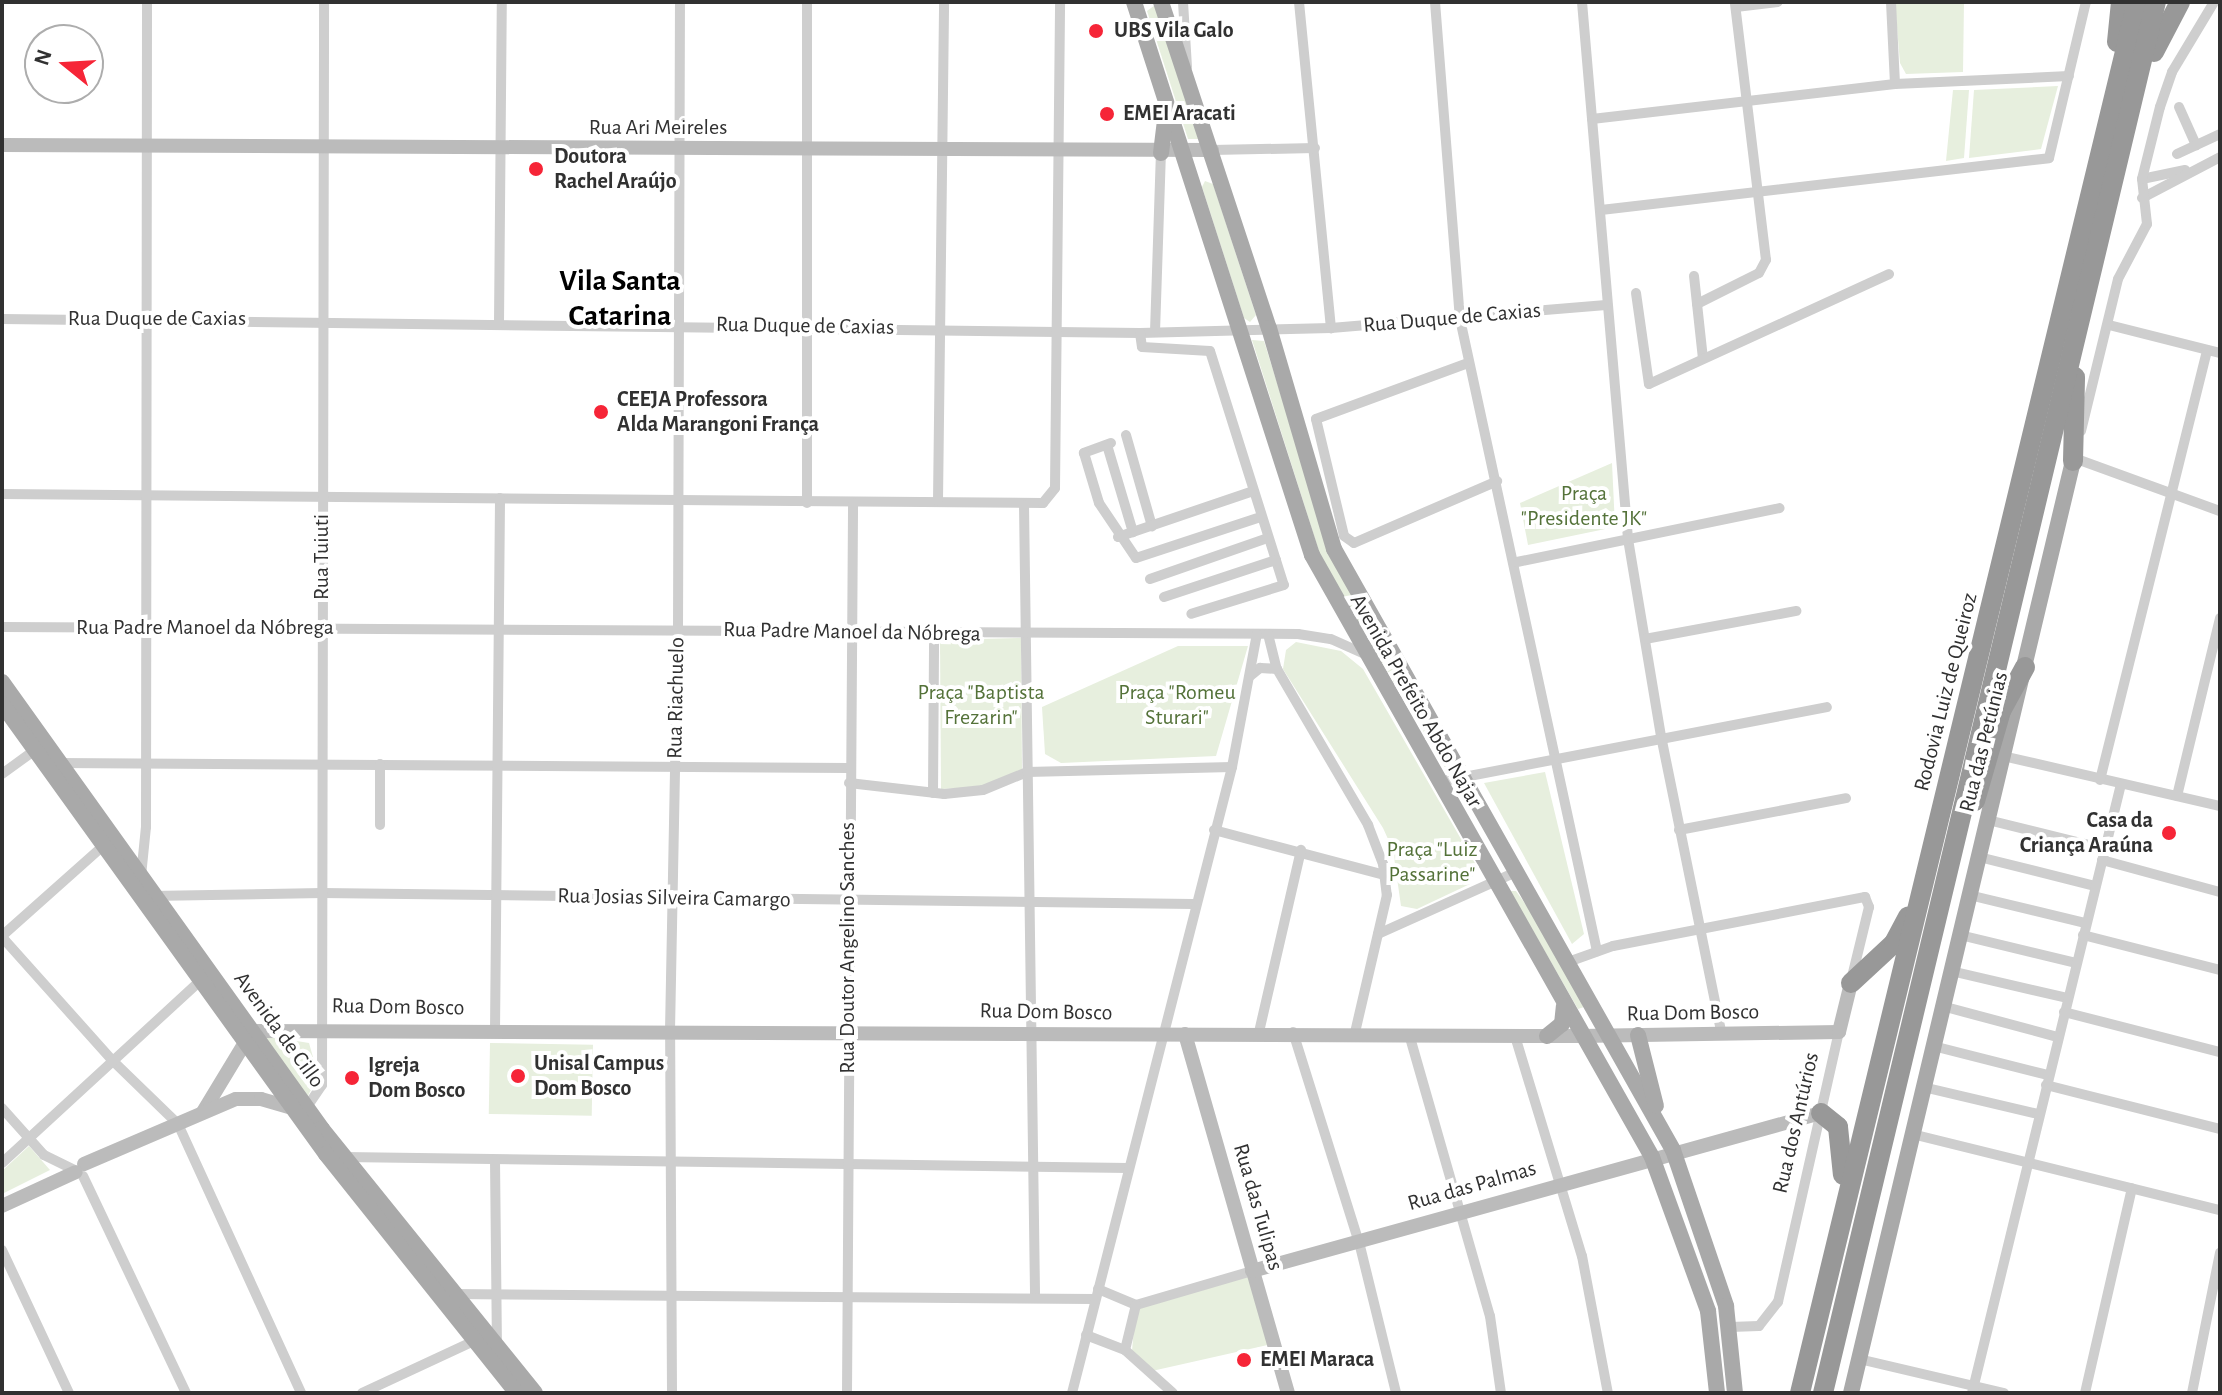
<!DOCTYPE html>
<meta charset="utf-8">
<style>
body{margin:0}
#map{position:relative;width:2222px;height:1395px;overflow:hidden;background:#fff;font-family:"Alegreya Sans",sans-serif}
div>[style]{position:absolute}
[style*='--x']{left:calc(var(--x)*1px);top:calc(var(--y)*1px);width:calc(var(--w)*1px);rotate:calc(var(--a)*1deg)}
.green>*{inset:0;background:#e7efde;transform-origin:0 0}
.minor>*{height:10px;margin:-5px;padding:0 5px;transform-origin:5px;border-radius:5px;background:#cecece}
.secondary>*{height:14px;margin:-7px;padding:0 7px;transform-origin:7px;border-radius:7px;background:#bbb}
.primary>*{height:16px;margin:-8px;padding:0 8px;transform-origin:8px;border-radius:8px;background:#a9a9a9}
.motorway>*{height:20px;margin:-10px;padding:0 10px;transform-origin:10px;border-radius:10px;background:#989898}
.dots>*{width:22px;height:22px;translate:-50% -50%;box-sizing:border-box;border:4px solid #fff;border-radius:50%}
span{translate:-50% -50%;white-space:nowrap;text-align:center;line-height:1.15;-webkit-text-stroke:8px #fff;paint-order:stroke}
.poi-label{font-size:22px;color:#313131;font-weight:700}
.left{translate:0 -50%;text-align:left}
.right{translate:-100% -50%;text-align:right}
.street-label{font-size:22px;color:#313131}
.park-label{font-size:22px;color:#547239}
.district-label{font-size:30px;color:#000;font-weight:700}
.frame{position:absolute;inset:0;border:4px solid #313131;pointer-events:none}
.north{position:absolute;left:24px;top:24px;width:80px;height:80px;box-sizing:border-box;background:#fff;border:2px solid #adadad;border-radius:50%;rotate:288deg;font-size:22px;font-weight:700;line-height:32px;text-align:center;color:#313131}
.north::after{content:'';display:block;margin:auto;width:28px;height:36px;background:#f62537;clip-path:polygon(50% 0,100% 100%,50% 72%,0 100%)}
</style>
<div id="map">
<div class="green">
<div style="clip-path:polygon(1964px 2px,1963px 72px,1906px 74px,1900px 63px,1895px 4px)"></div>
<div style="clip-path:polygon(1155px 5px,1200px 139px,1188px 139px,1147px 11px)"></div>
<div style="clip-path:polygon(2058px 86px,2041px 149px,1969px 158px,1974px 90px)"></div>
<div style="clip-path:polygon(1953px 90px,1969px 90px,1964px 158px,1946px 161px)"></div>
<div style="clip-path:polygon(1205px 181px,1213px 184px,1256px 315px,1250px 322px,1244px 318px,1202px 187px)"></div>
<div style="clip-path:polygon(1252px 340px,1264px 341px,1331px 556px,1451px 768px,1447px 771px,1323px 564px)"></div>
<div style="clip-path:polygon(1612px 463px,1615px 527px,1528px 545px,1520px 503px)"></div>
<div style="clip-path:polygon(1021px 638px,1022px 770px,983px 787px,941px 789px,940px 640px)"></div>
<div style="clip-path:polygon(1296px 642px,1341px 651px,1363px 669px,1476px 865px,1470px 884px,1417px 909px,1401px 906px,1393px 850px,1383px 828px,1283px 669px,1286px 650px)"></div>
<div style="clip-path:polygon(1178px 646px,1248px 646px,1216px 756px,1061px 763px,1045px 754px,1042px 707px)"></div>
<div style="clip-path:polygon(1545px 772px,1584px 934px,1572px 944px,1484px 783px)"></div>
<div style="clip-path:polygon(1510px 891px,1516px 891px,1544px 930px,1587px 1006px,1578px 1009px)"></div>
<div style="clip-path:polygon(260px 1035px,309px 1043px,318px 1075px,307px 1098px)"></div>
<div style="left:490px;top:1043px;width:103px;height:71px;rotate:1deg"></div>
<div style="clip-path:polygon(29px 1146px,50px 1170px,2px 1194px,2px 1171px)"></div>
<div style="clip-path:polygon(1252px 1271px,1272px 1344px,1152px 1371px,1132px 1351px,1136px 1305px)"></div>
</div>
<div class="minor">
<div style="--x:1183;--y:2;--w:65;--a:86.5"></div>
<div style="--x:1299;--y:2;--w:328;--a:84.4"></div>
<div style="--x:1435;--y:2;--w:318;--a:85.5"></div>
<div style="--x:1460;--y:319;--w:647;--a:77.77"></div>
<div style="--x:1582;--y:2;--w:539;--a:85.1"></div>
<div style="--x:1628;--y:539;--w:200;--a:80.5"></div>
<div style="--x:1661;--y:736;--w:305;--a:78.5"></div>
<div style="--x:1891;--y:2;--w:82;--a:87.2"></div>
<div style="--x:1736;--y:7;--w:42;--a:-6.8"></div>
<div style="--x:2179;--y:107;--w:42;--a:65.9"></div>
<div style="--x:1592;--y:119;--w:305;--a:-6.6"></div>
<div style="--x:1895;--y:84;--w:174;--a:-2.6"></div>
<div style="--x:1212;--y:150;--w:103;--a:-1.1"></div>
<div style="--x:2177;--y:154;--w:47;--a:-24.9"></div>
<div style="--x:2142;--y:179;--w:44;--a:-11.8"></div>
<div style="--x:2142;--y:198;--w:88;--a:-27.7"></div>
<div style="--x:1601;--y:210;--w:451;--a:-6.6"></div>
<div style="--x:2049;--y:158;--w:160;--a:-76.7"></div>
<div style="--x:1694;--y:276;--w:83;--a:83.8"></div>
<div style="--x:1636;--y:293;--w:92;--a:81.9"></div>
<div style="--x:1649;--y:384;--w:264;--a:-24.6"></div>
<div style="--x:1697;--y:304;--w:69;--a:-26.6"></div>
<div style="--x:1759;--y:273;--w:15;--a:-62"></div>
<div style="--x:1766;--y:260;--w:260;--a:-96.9"></div>
<div style="--x:2;--y:319;--w:1138;--a:0.7"></div>
<div style="--x:1140;--y:333;--w:191;--a:-1.5"></div>
<div style="--x:1331;--y:328;--w:276;--a:-4.8"></div>
<div style="--x:499;--y:323;--w:321;--a:-89.5"></div>
<div style="--x:2109;--y:325;--w:114;--a:14.2"></div>
<div style="--x:1155;--y:332;--w:179;--a:-88.1"></div>
<div style="--x:1140;--y:333;--w:14;--a:82"></div>
<div style="--x:1142;--y:347;--w:68;--a:3.4"></div>
<div style="--x:1210;--y:351;--w:245;--a:72.5"></div>
<div style="--x:1284;--y:585;--w:97;--a:162.7"></div>
<div style="--x:1468;--y:363;--w:162;--a:159.8"></div>
<div style="--x:1316;--y:419;--w:120;--a:76.5"></div>
<div style="--x:1344;--y:536;--w:12;--a:35"></div>
<div style="--x:1354;--y:543;--w:156;--a:-23.4"></div>
<div style="--x:2081;--y:431;--w:156;--a:-76.3"></div>
<div style="--x:2118;--y:279;--w:62;--a:-62.2"></div>
<div style="--x:2147;--y:224;--w:45;--a:-96.3"></div>
<div style="--x:2142;--y:179;--w:74;--a:-76"></div>
<div style="--x:2160;--y:107;--w:37;--a:-71"></div>
<div style="--x:2172;--y:72;--w:82;--a:-59"></div>
<div style="--x:1126;--y:435;--w:95;--a:74.1"></div>
<div style="--x:1111;--y:443;--w:29;--a:160"></div>
<div style="--x:1084;--y:453;--w:52;--a:73.3"></div>
<div style="--x:1099;--y:503;--w:66;--a:56.1"></div>
<div style="--x:1136;--y:558;--w:132;--a:-18.2"></div>
<div style="--x:1107;--y:445;--w:91;--a:73.4"></div>
<div style="--x:2074;--y:458;--w:155;--a:20"></div>
<div style="--x:2;--y:494;--w:1041;--a:0.5"></div>
<div style="--x:1043;--y:503;--w:19;--a:-51"></div>
<div style="--x:1055;--y:488;--w:486;--a:-89.4"></div>
<div style="--x:938;--y:501;--w:499;--a:-89.3"></div>
<div style="--x:807;--y:503;--w:501;--a:-90"></div>
<div style="--x:1024;--y:505;--w:792;--a:89.2"></div>
<div style="--x:1118;--y:537;--w:143;--a:-18.8"></div>
<div style="--x:1517;--y:562;--w:268;--a:-11.6"></div>
<div style="--x:1150;--y:579;--w:125;--a:-19.2"></div>
<div style="--x:1164;--y:597;--w:118;--a:-18.3"></div>
<div style="--x:2;--y:627;--w:1296;--a:0.31"></div>
<div style="--x:1298;--y:634;--w:33;--a:9"></div>
<div style="--x:1331;--y:639;--w:35;--a:24"></div>
<div style="--x:1268;--y:634;--w:36;--a:76"></div>
<div style="--x:1277;--y:669;--w:181;--a:59.7"></div>
<div style="--x:1368;--y:825;--w:42;--a:69"></div>
<div style="--x:1383;--y:864;--w:31;--a:83"></div>
<div style="--x:1387;--y:895;--w:142;--a:103.1"></div>
<div style="--x:1645;--y:639;--w:154;--a:-10.5"></div>
<div style="--x:1250;--y:676;--w:13;--a:-39"></div>
<div style="--x:1260;--y:668;--w:17;--a:3"></div>
<div style="--x:2003;--y:756;--w:223;--a:13"></div>
<div style="--x:57;--y:763;--w:792;--a:0.36"></div>
<div style="--x:2;--y:774;--w:41;--a:-36"></div>
<div style="--x:2100;--y:780;--w:443;--a:-76"></div>
<div style="--x:1438;--y:782;--w:396;--a:-10.9"></div>
<div style="--x:849;--y:783;--w:96;--a:6.6"></div>
<div style="--x:944;--y:794;--w:39;--a:-6"></div>
<div style="--x:983;--y:790;--w:48;--a:-22.2"></div>
<div style="--x:1027;--y:772;--w:205;--a:-1.4"></div>
<div style="--x:933;--y:793;--w:158;--a:-89.6"></div>
<div style="--x:2177;--y:796;--w:183;--a:-76.4"></div>
<div style="--x:1988;--y:820;--w:121;--a:13.9"></div>
<div style="--x:380;--y:825;--w:61;--a:-90"></div>
<div style="--x:1214;--y:830;--w:176;--a:14.8"></div>
<div style="--x:1679;--y:830;--w:170;--a:-10.8"></div>
<div style="--x:1979;--y:857;--w:120;--a:14"></div>
<div style="--x:2102;--y:860;--w:122;--a:15.2"></div>
<div style="--x:141;--y:876;--w:49;--a:-84.2"></div>
<div style="--x:146;--y:827;--w:825;--a:-89.93"></div>
<div style="--x:1969;--y:895;--w:120;--a:13.5"></div>
<div style="--x:151;--y:896;--w:171;--a:-1"></div>
<div style="--x:322;--y:893;--w:871;--a:0.72"></div>
<div style="--x:1378;--y:934;--w:154;--a:-24.2"></div>
<div style="--x:1960;--y:935;--w:119;--a:13.6"></div>
<div style="--x:2083;--y:935;--w:141;--a:14.3"></div>
<div style="--x:2;--y:936;--w:137;--a:-41.7"></div>
<div style="--x:2;--y:937;--w:166;--a:48.2"></div>
<div style="--x:113;--y:1061;--w:91;--a:44.1"></div>
<div style="--x:178;--y:1124;--w:296;--a:65.4"></div>
<div style="--x:1568;--y:962;--w:48;--a:-19.6"></div>
<div style="--x:1613;--y:946;--w:257;--a:-11"></div>
<div style="--x:1865;--y:897;--w:11;--a:68"></div>
<div style="--x:1869;--y:907;--w:72;--a:103.7"></div>
<div style="--x:1951;--y:971;--w:119;--a:13.1"></div>
<div style="--x:1942;--y:1006;--w:120;--a:15"></div>
<div style="--x:2064;--y:1012;--w:161;--a:14.4"></div>
<div style="--x:495;--y:1031;--w:533;--a:-89.46"></div>
<div style="--x:1259;--y:1032;--w:187;--a:-77"></div>
<div style="--x:1293;--y:1032;--w:220;--a:72.6"></div>
<div style="--x:1359;--y:1242;--w:155;--a:76.2"></div>
<div style="--x:1409;--y:1034;--w:293;--a:74"></div>
<div style="--x:1490;--y:1316;--w:78;--a:81.9"></div>
<div style="--x:1515;--y:1036;--w:230;--a:73.1"></div>
<div style="--x:1582;--y:1256;--w:139;--a:79.3"></div>
<div style="--x:1933;--y:1046;--w:119;--a:14.2"></div>
<div style="--x:2046;--y:1085;--w:179;--a:14.2"></div>
<div style="--x:1923;--y:1087;--w:118;--a:13.2"></div>
<div style="--x:307;--y:1107;--w:27;--a:-56"></div>
<div style="--x:322;--y:1085;--w:1083;--a:-89.89"></div>
<div style="--x:2;--y:1108;--w:63;--a:48.2"></div>
<div style="--x:44;--y:1155;--w:34;--a:26"></div>
<div style="--x:1912;--y:1134;--w:317;--a:13.9"></div>
<div style="--x:344;--y:1157;--w:784;--a:0.8"></div>
<div style="--x:495;--y:1160;--w:186;--a:89.4"></div>
<div style="--x:2;--y:1163;--w:270;--a:-42.6"></div>
<div style="--x:83;--y:1176;--w:240;--a:64.6"></div>
<div style="--x:2;--y:1250;--w:158;--a:64.9"></div>
<div style="--x:1098;--y:1289;--w:41;--a:22.8"></div>
<div style="--x:1136;--y:1305;--w:121;--a:-16.3"></div>
<div style="--x:452;--y:1294;--w:643;--a:0.45"></div>
<div style="--x:1730;--y:1327;--w:29;--a:-2"></div>
<div style="--x:1759;--y:1326;--w:31;--a:-52"></div>
<div style="--x:1778;--y:1302;--w:277;--a:-77.3"></div>
<div style="--x:1086;--y:1335;--w:42;--a:21"></div>
<div style="--x:1125;--y:1350;--w:64;--a:41.9"></div>
<div style="--x:1125;--y:1350;--w:46;--a:-76.3"></div>
<div style="--x:1859;--y:1359;--w:149;--a:13.2"></div>
<div style="--x:362;--y:1393;--w:121;--a:-24.9"></div>
<div style="--x:672;--y:1393;--w:362;--a:-90.3"></div>
<div style="--x:670;--y:1031;--w:400;--a:-88.9"></div>
<div style="--x:678;--y:631;--w:629;--a:-89.82"></div>
<div style="--x:847;--y:1393;--w:890;--a:-89.61"></div>
<div style="--x:1072;--y:1393;--w:646;--a:-75.66"></div>
<div style="--x:1232;--y:767;--w:135;--a:-79.4"></div>
<div style="--x:1972;--y:1393;--w:627;--a:-76.25"></div>
<div style="--x:2085;--y:1393;--w:210;--a:-77.1"></div>
<div style="--x:2192;--y:1393;--w:143;--a:-78.7"></div>
</div>
<div class="secondary">
<div style="--x:2;--y:145;--w:1210;--a:0.24"></div>
<div style="--x:1185;--y:1034;--w:373;--a:74"></div>
<div style="--x:203;--y:1112;--w:95;--a:-58.8"></div>
<div style="--x:252;--y:1031;--w:1329;--a:0.22"></div>
<div style="--x:1581;--y:1036;--w:258;--a:-0.9"></div>
<div style="--x:1839;--y:1032;--w:50;--a:-76.2"></div>
<div style="--x:84;--y:1164;--w:165;--a:-23.2"></div>
<div style="--x:236;--y:1099;--w:25;--a:0"></div>
<div style="--x:261;--y:1099;--w:35;--a:16"></div>
<div style="--x:2;--y:1206;--w:81;--a:-24.7"></div>
<div style="--x:1252;--y:1271;--w:591;--a:-15.52"></div>
</div>
<div class="primary">
<div style="--x:1134;--y:2;--w:581;--a:72.16"></div>
<div style="--x:1312;--y:555;--w:691;--a:60.54"></div>
<div style="--x:1652;--y:1157;--w:164;--a:70"></div>
<div style="--x:1708;--y:1311;--w:82;--a:83.7"></div>
<div style="--x:1161;--y:2;--w:343;--a:71.7"></div>
<div style="--x:1269;--y:328;--w:230;--a:73.6"></div>
<div style="--x:1334;--y:549;--w:690;--a:60.57"></div>
<div style="--x:1673;--y:1150;--w:165;--a:71.2"></div>
<div style="--x:1726;--y:1306;--w:87;--a:84.1"></div>
<div style="--x:1161;--y:153;--w:35;--a:-83"></div>
<div style="--x:2;--y:682;--w:550;--a:54.4"></div>
<div style="--x:322;--y:1129;--w:339;--a:51.1"></div>
<div style="--x:2;--y:704;--w:555;--a:54.25"></div>
<div style="--x:326;--y:1154;--w:306;--a:51.4"></div>
<div style="--x:1638;--y:1035;--w:73;--a:75.8"></div>
<div style="--x:1547;--y:1036;--w:19;--a:-39"></div>
<div style="--x:1562;--y:1024;--w:18;--a:-84"></div>
<div style="--x:1851;--y:1393;--w:958;--a:-76.6"></div>
</div>
<div class="motorway">
<div style="--x:2117;--y:42;--w:40;--a:-84.3"></div>
<div style="--x:2154;--y:52;--w:56;--a:-62.5"></div>
<div style="--x:2073;--y:461;--w:84;--a:-88.6"></div>
<div style="--x:1975;--y:801;--w:94;--a:-73.9"></div>
<div style="--x:2001;--y:711;--w:50;--a:-61.4"></div>
<div style="--x:1851;--y:983;--w:59;--a:-42.9"></div>
<div style="--x:1894;--y:943;--w:30;--a:-62"></div>
<div style="--x:1821;--y:1113;--w:22;--a:39"></div>
<div style="--x:1838;--y:1127;--w:48;--a:84.1"></div>
<div style="--x:1800;--y:1393;--w:1431;--a:-76.38"></div>
<div style="--x:1823;--y:1393;--w:1430;--a:-76.54"></div>
</div>
<div class="dots">
<div style="left:1096px;top:31px;background:#f62537"></div>
<div style="left:1107px;top:114px;background:#f62537"></div>
<div style="left:536px;top:169px;background:#f62537"></div>
<div style="left:601px;top:412px;background:#f62537"></div>
<div style="left:2169px;top:833px;background:#f62537"></div>
<div style="left:518px;top:1076px;background:#f62537"></div>
<div style="left:352px;top:1078px;background:#f62537"></div>
<div style="left:1244px;top:1360px;background:#f62537"></div>
</div>
<div class="poi-label">
<span class="left" style="left:1114px;top:31px">UBS Vila Galo</span>
<span class="left" style="left:1123px;top:114px">EMEI Aracati</span>
<span class="left" style="left:554px;top:169px">Doutora<br>Rachel Araújo</span>
<span class="left" style="left:617px;top:412px">CEEJA Professora<br>Alda Marangoni França</span>
<span class="right" style="left:2153px;top:833px">Casa da<br>Criança Araúna</span>
<span class="left" style="left:534px;top:1076px">Unisal Campus<br>Dom Bosco</span>
<span class="left" style="left:368px;top:1078px">Igreja<br>Dom Bosco</span>
<span class="left" style="left:1260px;top:1360px">EMEI Maraca</span>
</div>
<div class="street-label">
<span style="left:658px;top:128px">Rua Ari Meireles</span>
<span style="left:1452px;top:318px;rotate:-5deg">Rua Duque de Caxias</span>
<span style="left:157px;top:319px">Rua Duque de Caxias</span>
<span style="left:805px;top:326px;rotate:1deg">Rua Duque de Caxias</span>
<span style="left:322px;top:557px;rotate:-90deg">Rua Tuiuti</span>
<span style="left:205px;top:628px">Rua Padre Manoel da Nóbrega</span>
<span style="left:852px;top:632px;rotate:1deg">Rua Padre Manoel da Nóbrega</span>
<span style="left:1946px;top:692px;rotate:-76deg">Rodovia Luiz de Queiroz</span>
<span style="left:676px;top:698px;rotate:-89deg">Rua Riachuelo</span>
<span style="left:1416px;top:701px;rotate:60deg">Avenida Prefeito Abdo Najar</span>
<span style="left:1984px;top:742px;rotate:-76deg">Rua das Petúnias</span>
<span style="left:674px;top:898px;rotate:1deg">Rua Josias Silveira Camargo</span>
<span style="left:848px;top:948px;rotate:-90deg">Rua Doutor Angelino Sanches</span>
<span style="left:398px;top:1007px;rotate:1deg">Rua Dom Bosco</span>
<span style="left:1046px;top:1012px;rotate:1deg">Rua Dom Bosco</span>
<span style="left:1693px;top:1013px;rotate:-1deg">Rua Dom Bosco</span>
<span style="left:279px;top:1030px;rotate:54deg">Avenida de Cillo</span>
<span style="left:1796px;top:1123px;rotate:-77deg">Rua dos Antúrios</span>
<span style="left:1472px;top:1186px;rotate:-16deg">Rua das Palmas</span>
<span style="left:1258px;top:1207px;rotate:74deg">Rua das Tulipas</span>
</div>
<div class="park-label">
<span style="left:1584px;top:506px">Praça<br>"Presidente JK"</span>
<span style="left:981px;top:705px">Praça "Baptista<br>Frezarin"</span>
<span style="left:1177px;top:705px">Praça "Romeu<br>Sturari"</span>
<span style="left:1432px;top:862px">Praça "Luiz<br>Passarine"</span>
</div>
<div class="district-label">
<span style="left:620px;top:298px">Vila Santa<br>Catarina</span>
</div>
<div class="frame"></div>
<div class="north">N</div>
</div>
